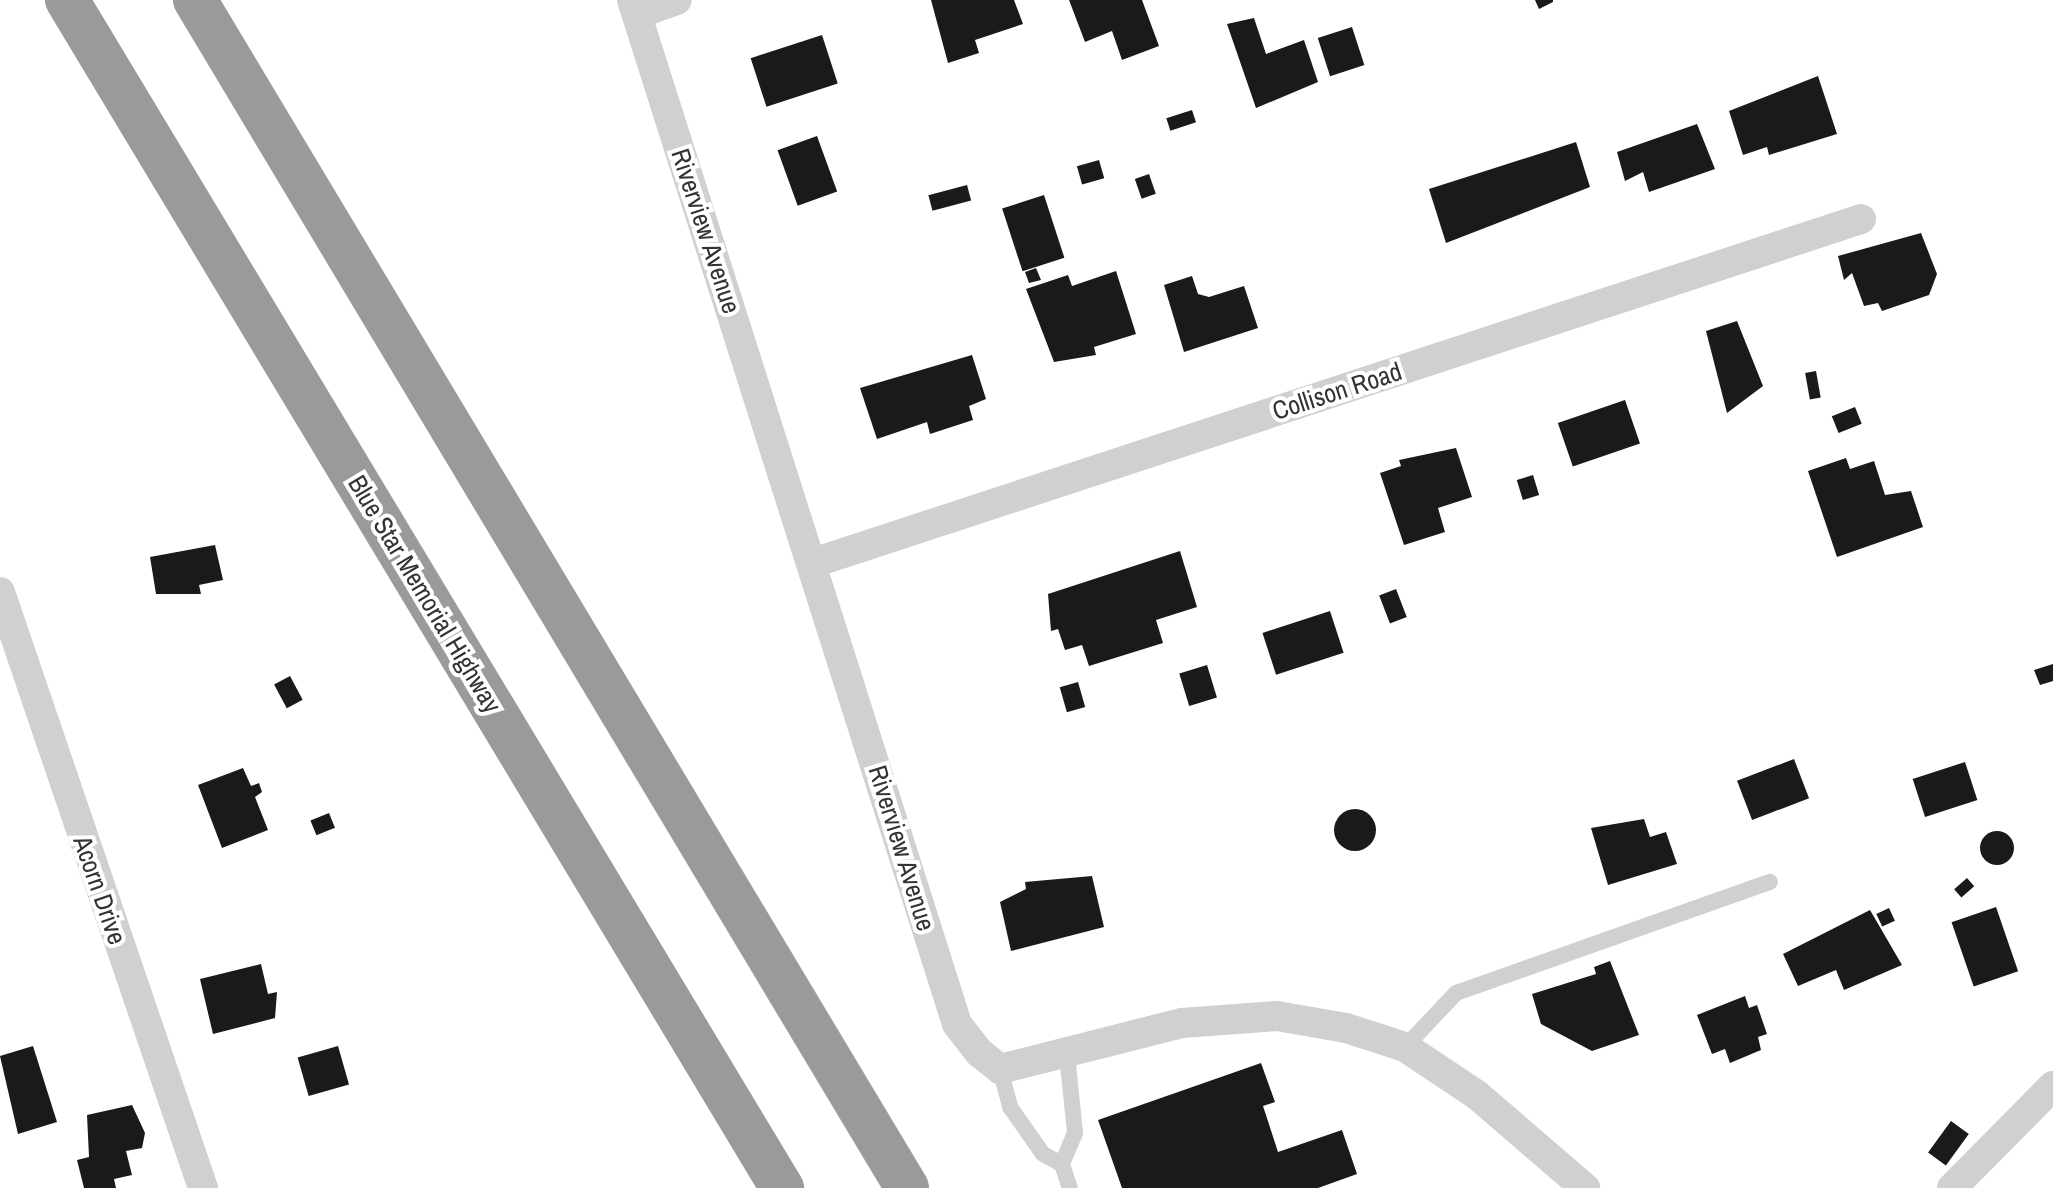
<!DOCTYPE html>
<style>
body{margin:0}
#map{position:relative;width:2053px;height:1188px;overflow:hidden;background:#fff;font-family:"Archivo Narrow",sans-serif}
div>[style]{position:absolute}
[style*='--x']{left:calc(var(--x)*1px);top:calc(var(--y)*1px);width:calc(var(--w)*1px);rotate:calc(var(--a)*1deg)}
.building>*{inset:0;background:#1a1a1a;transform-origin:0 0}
.round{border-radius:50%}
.service>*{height:16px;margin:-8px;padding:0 8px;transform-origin:8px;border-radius:8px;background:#d0d0d0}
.minor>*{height:30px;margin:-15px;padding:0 15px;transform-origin:15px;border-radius:15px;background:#d0d0d0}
.motorway>*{height:44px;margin:-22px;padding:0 22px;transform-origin:22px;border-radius:22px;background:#9a9a9a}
span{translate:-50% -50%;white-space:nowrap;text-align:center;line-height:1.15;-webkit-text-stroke:8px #fff;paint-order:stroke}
.street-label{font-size:26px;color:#333}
</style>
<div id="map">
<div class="building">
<div style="clip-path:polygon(931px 0,1014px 0,1023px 24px,975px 40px,979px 53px,948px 63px)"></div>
<div style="clip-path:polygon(1069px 0,1142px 0,1159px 46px,1122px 60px,1112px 31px,1085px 42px)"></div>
<div style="clip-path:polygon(1535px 0,1553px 0,1553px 2px,1539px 9px)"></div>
<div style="clip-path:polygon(1254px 18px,1266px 54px,1304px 40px,1318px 82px,1256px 108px,1227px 24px)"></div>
<div style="left:1352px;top:27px;width:40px;height:36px;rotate:72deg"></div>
<div style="left:822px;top:35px;width:51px;height:75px;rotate:72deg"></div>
<div style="clip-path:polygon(1818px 76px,1837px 134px,1769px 155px,1767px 147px,1743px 155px,1729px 111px)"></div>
<div style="left:1192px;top:110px;width:13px;height:27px;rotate:72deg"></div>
<div style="clip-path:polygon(1697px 124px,1715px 169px,1649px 192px,1643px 172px,1625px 181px,1617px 152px)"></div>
<div style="left:817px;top:136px;width:59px;height:42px;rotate:70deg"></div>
<div style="clip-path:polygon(1576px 142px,1590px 187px,1446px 243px,1429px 189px)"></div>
<div style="left:1099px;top:160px;width:19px;height:23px;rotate:74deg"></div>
<div style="left:1149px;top:174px;width:21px;height:15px;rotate:71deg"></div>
<div style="left:967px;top:185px;width:16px;height:40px;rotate:75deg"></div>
<div style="left:1044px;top:195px;width:66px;height:44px;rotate:72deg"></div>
<div style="clip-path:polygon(1921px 233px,1937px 274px,1929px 295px,1882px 311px,1878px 303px,1864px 306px,1852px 273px,1844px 280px,1838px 256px)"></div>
<div style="clip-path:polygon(1036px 268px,1041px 280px,1029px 283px,1025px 272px)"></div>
<div style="clip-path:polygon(1116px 271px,1136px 334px,1094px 347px,1096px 355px,1054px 362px,1026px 289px,1068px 275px,1072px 286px)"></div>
<div style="clip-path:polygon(1192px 276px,1198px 294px,1209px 297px,1244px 286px,1258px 328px,1184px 352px,1164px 285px)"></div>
<div style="clip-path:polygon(1737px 321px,1763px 386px,1727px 413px,1706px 331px)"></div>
<div style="clip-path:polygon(972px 355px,986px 399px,969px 406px,973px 420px,930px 434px,927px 422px,877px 439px,860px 388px)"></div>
<div style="left:1816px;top:371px;width:27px;height:11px;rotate:80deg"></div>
<div style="left:1625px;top:400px;width:46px;height:71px;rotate:71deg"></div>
<div style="left:1855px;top:407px;width:18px;height:25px;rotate:68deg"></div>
<div style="clip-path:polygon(1456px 448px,1472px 497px,1438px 508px,1445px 532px,1404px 545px,1380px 473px,1401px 466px,1399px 460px)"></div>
<div style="clip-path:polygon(1846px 458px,1850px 469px,1874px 461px,1885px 495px,1911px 491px,1923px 527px,1837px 557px,1808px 471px)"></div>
<div style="left:1533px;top:475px;width:21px;height:17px;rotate:73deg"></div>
<div style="clip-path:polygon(215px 545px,223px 580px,199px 585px,201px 594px,156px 594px,150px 557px)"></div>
<div style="clip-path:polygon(1180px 551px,1197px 607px,1156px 620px,1163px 643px,1089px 666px,1082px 645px,1065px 650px,1058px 629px,1051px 631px,1048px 594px)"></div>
<div style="left:1396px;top:589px;width:30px;height:18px;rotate:69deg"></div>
<div style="left:1330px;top:611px;width:44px;height:71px;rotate:72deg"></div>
<div style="clip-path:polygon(2053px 664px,2053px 681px,2040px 685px,2034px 670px)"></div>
<div style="left:1207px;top:665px;width:34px;height:29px;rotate:73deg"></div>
<div style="left:290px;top:676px;width:27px;height:18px;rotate:62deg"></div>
<div style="left:1078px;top:682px;width:26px;height:19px;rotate:74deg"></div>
<div style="left:1794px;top:759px;width:42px;height:61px;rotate:69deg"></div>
<div style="left:1965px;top:762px;width:40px;height:55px;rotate:72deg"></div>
<div style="clip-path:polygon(243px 768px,251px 786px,259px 783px,262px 792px,255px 797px,268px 830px,222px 848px,198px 785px)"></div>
<div class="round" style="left:1334px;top:809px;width:42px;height:42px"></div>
<div style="left:329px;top:813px;width:16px;height:20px;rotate:68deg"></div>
<div style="clip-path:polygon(1644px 819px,1650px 837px,1666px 832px,1677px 864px,1608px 885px,1591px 828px)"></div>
<div class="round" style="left:1980px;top:831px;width:34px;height:34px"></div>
<div style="clip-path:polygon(1092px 876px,1104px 927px,1011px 951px,1000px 902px,1026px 889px,1025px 882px)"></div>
<div style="left:1967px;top:878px;width:11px;height:17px;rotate:49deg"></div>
<div style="left:1996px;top:907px;width:68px;height:47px;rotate:71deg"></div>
<div style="left:1889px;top:908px;width:14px;height:14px;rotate:65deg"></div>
<div style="clip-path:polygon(1870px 910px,1902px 965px,1844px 990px,1836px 970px,1798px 986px,1783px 954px)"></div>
<div style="clip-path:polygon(1610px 961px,1639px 1035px,1592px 1051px,1541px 1024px,1532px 994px,1596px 974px,1594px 967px)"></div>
<div style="clip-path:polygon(261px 964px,268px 994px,277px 992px,275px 1018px,213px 1034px,200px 979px)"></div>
<div style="clip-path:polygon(1745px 996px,1749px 1008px,1757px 1005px,1767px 1034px,1758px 1037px,1761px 1050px,1730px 1063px,1725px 1049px,1712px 1054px,1697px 1015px)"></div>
<div style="clip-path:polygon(33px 1046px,57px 1122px,18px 1134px,0 1056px)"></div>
<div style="left:338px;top:1046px;width:40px;height:42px;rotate:74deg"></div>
<div style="clip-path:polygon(1261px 1063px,1275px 1102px,1263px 1106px,1278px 1152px,1342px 1130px,1357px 1174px,1318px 1188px,1122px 1188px,1098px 1120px)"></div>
<div style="clip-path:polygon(132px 1105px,145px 1133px,142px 1148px,126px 1151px,132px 1175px,114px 1179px,116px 1188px,84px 1188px,77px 1160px,89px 1157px,87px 1115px)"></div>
<div style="left:1951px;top:1121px;width:22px;height:39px;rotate:36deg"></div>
</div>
<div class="service">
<div style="--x:1405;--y:1047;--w:74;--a:-46.6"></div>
<div style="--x:1456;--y:993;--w:333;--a:-19.5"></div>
<div style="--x:1067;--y:1055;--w:78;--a:84.1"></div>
<div style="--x:1075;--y:1133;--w:34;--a:113"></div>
<div style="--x:1062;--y:1164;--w:25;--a:72"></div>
<div style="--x:1000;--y:1069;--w:39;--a:75"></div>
<div style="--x:1010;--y:1107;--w:57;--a:54.9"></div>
<div style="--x:1043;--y:1154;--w:21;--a:28"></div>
</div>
<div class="minor">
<div style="--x:632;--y:0;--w:1074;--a:72.39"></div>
<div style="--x:957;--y:1024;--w:37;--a:52"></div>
<div style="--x:980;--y:1053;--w:26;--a:39"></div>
<div style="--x:1000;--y:1069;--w:188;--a:-14.2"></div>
<div style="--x:1182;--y:1023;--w:95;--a:-4.2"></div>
<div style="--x:1277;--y:1016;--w:70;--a:9.9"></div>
<div style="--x:1346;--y:1028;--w:62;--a:17.9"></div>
<div style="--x:1405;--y:1047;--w:87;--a:33.7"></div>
<div style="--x:1477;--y:1095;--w:143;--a:40.7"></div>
<div style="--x:637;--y:14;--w:42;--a:-19.3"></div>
<div style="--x:813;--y:563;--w:1103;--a:-18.17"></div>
<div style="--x:0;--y:592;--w:630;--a:71.19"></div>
<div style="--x:1952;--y:1188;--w:144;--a:-45.3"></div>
</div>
<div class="motorway">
<div style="--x:67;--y:0;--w:1387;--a:58.96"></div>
<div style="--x:195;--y:0;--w:1385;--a:59.06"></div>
</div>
<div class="street-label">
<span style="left:706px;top:231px;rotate:72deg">Riverview Avenue</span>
<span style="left:1337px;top:391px;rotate:-18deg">Collison Road</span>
<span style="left:425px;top:594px;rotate:59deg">Blue Star Memorial Highway</span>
<span style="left:902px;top:848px;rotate:73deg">Riverview Avenue</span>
<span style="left:100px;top:890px;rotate:71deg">Acorn Drive</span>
</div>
</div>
